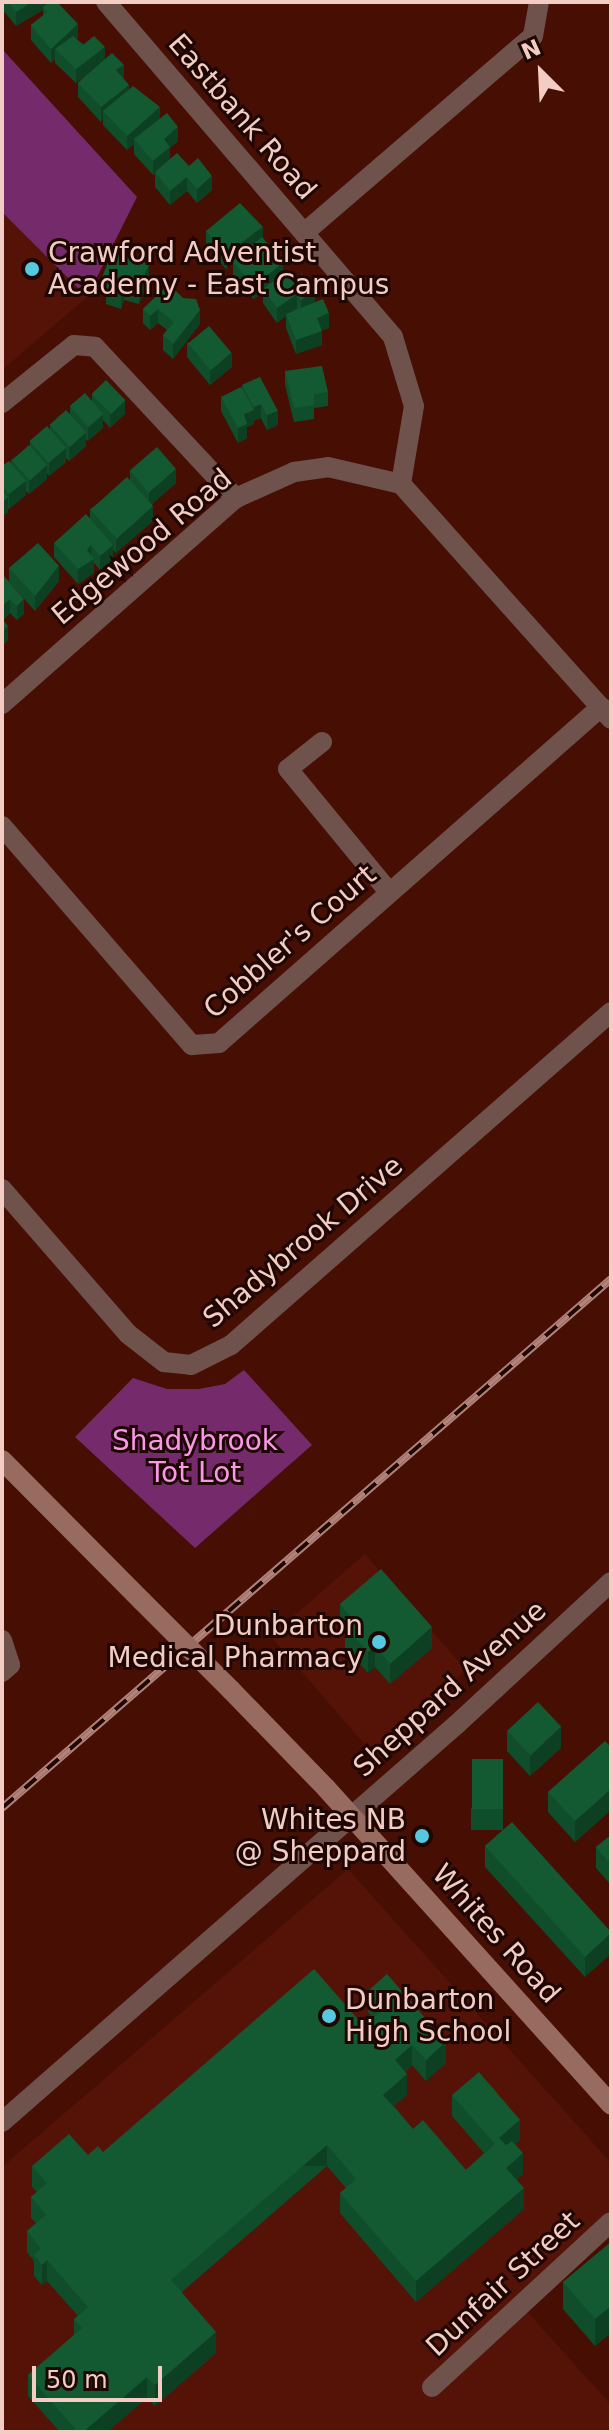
<!DOCTYPE html>
<style>
body{margin:0}
#map{position:relative;width:613px;height:2434px;overflow:hidden;background:#470e04;font-family:"DejaVu Sans",sans-serif}
div>[style]{position:absolute}
[style*='--x']{left:calc(var(--x)*1px);top:calc(var(--y)*1px);width:calc(var(--w)*1px);rotate:calc(var(--a)*1deg)}
.built>*{inset:0;background:#541306;transform-origin:0 0}
.green>*{inset:0;background:#752b6b}
.minor>*{height:20px;margin:-10px;padding:0 10px;transform-origin:10px;border-radius:10px;background:#6f524c}
.tertiary>*{height:20px;margin:-10px;padding:0 10px;transform-origin:10px;border-radius:10px;background:#6f524c}
.secondary>*{height:20px;margin:-10px;padding:0 10px;transform-origin:10px;border-radius:10px;background:#986b61}
.rail>*{height:8px;margin-top:-4px;transform-origin:0;background:repeating-linear-gradient(90deg,#1e0603 0 15px,#b08279 0 30px);box-sizing:border-box;border-block:2px solid #b08279}
.secondary-bridge>*{height:20px;margin:-10px;padding:0 10px;transform-origin:10px;border-radius:10px;background:#986b61}
.wall>*{inset:0;background:#104d2b}
.shaded-wall>*{inset:0;background:#0d3f23;transform-origin:0 0}
.building>*{inset:0;background:#135a32;transform-origin:0 0}
.dots>*{width:22px;height:22px;translate:-50% -50%;box-sizing:border-box;border:4px solid #1e0603;border-radius:50%}
span{translate:-50% -50%;white-space:nowrap;text-align:center;line-height:1.15;-webkit-text-stroke:6px #1e0603;paint-order:stroke}
.street-label{font-size:28px;color:#f3cdc4}
.poi-label{font-size:28px;color:#f3cdc4}
.left{translate:0 -50%;text-align:left}
.right{translate:-100% -50%;text-align:right}
.park-label{font-size:28px;color:#f998e8}
.frame{position:absolute;inset:0;border:4px solid #f3cdc4;pointer-events:none}
.north{position:absolute;left:501px;top:32px;width:80px;height:80px;-webkit-text-stroke:6px #1e0603;paint-order:stroke;rotate:336deg;font-size:22px;font-weight:700;line-height:32px;text-align:center;color:#f3cdc4}
.north::after{content:'';display:block;margin:auto;width:28px;height:36px;background:#f3cdc4;clip-path:polygon(50% 0,100% 100%,50% 72%,0 100%)}
.scale{position:absolute;left:32px;top:2366px;width:130px;height:36px;box-sizing:border-box;border:4px solid #f3cdc4;border-top:0;padding-left:10px;font-size:24px;line-height:28px;white-space:nowrap;color:#f3cdc4;-webkit-text-stroke:6px #1e0603;paint-order:stroke}
</style>
<div id="map">
<div class="built">
<div style="clip-path:polygon(2px 212px,87px 297px,2px 370px)"></div>
<div style="left:365px;top:1554px;width:154px;height:125px;rotate:49deg"></div>
<div style="clip-path:polygon(348px 1869px,611px 2163px,611px 2209px,515px 2298px,611px 2405px,611px 2432px,2px 2432px,2px 2167px)"></div>
</div>
<div class="green">
<div style="clip-path:polygon(2px 49px,137px 197px,87px 297px,2px 212px)"></div>
<div style="clip-path:polygon(244px 1370px,312px 1445px,195px 1548px,75px 1437px,133px 1378px,167px 1389px,199px 1389px,225px 1384px)"></div>
</div>
<div class="minor">
<div style="--x:106;--y:2;--w:441;--a:49.4"></div>
<div style="--x:393;--y:337;--w:72;--a:73.1"></div>
<div style="--x:414;--y:406;--w:79;--a:99.5"></div>
<div style="--x:304;--y:233;--w:302;--a:-40.7"></div>
<div style="--x:533;--y:36;--w:35;--a:-80"></div>
<div style="--x:2;--y:403;--w:92;--a:-38.9"></div>
<div style="--x:74;--y:345;--w:21;--a:5"></div>
<div style="--x:95;--y:347;--w:207;--a:47"></div>
<div style="--x:2;--y:704;--w:312;--a:-41.4"></div>
<div style="--x:236;--y:498;--w:64;--a:-24.1"></div>
<div style="--x:294;--y:472;--w:34;--a:-8"></div>
<div style="--x:328;--y:467;--w:75;--a:13.1"></div>
<div style="--x:401;--y:484;--w:315;--a:48.2"></div>
<div style="--x:322;--y:742;--w:43;--a:141.5"></div>
<div style="--x:288;--y:769;--w:159;--a:50.6"></div>
<div style="--x:2;--y:826;--w:290;--a:49.1"></div>
<div style="--x:192;--y:1045;--w:27;--a:-4"></div>
<div style="--x:219;--y:1043;--w:509;--a:-41.33"></div>
<div style="--x:2;--y:1189;--w:192;--a:49"></div>
<div style="--x:128;--y:1334;--w:46;--a:37.9"></div>
<div style="--x:164;--y:1362;--w:27;--a:6"></div>
<div style="--x:191;--y:1365;--w:45;--a:-26.6"></div>
<div style="--x:231;--y:1345;--w:505;--a:-41.23"></div>
<div style="--x:2;--y:1640;--w:26;--a:72"></div>
<div style="--x:10;--y:1665;--w:11;--a:139"></div>
<div style="--x:432;--y:2387;--w:243;--a:-42.7"></div>
</div>
<div class="tertiary">
<div style="--x:2;--y:2122;--w:603;--a:-41.17"></div>
<div style="--x:456;--y:1725;--w:211;--a:-42.7"></div>
</div>
<div class="secondary">
<div style="--x:2;--y:1460;--w:199;--a:45.2"></div>
<div style="--x:231;--y:1690;--w:136;--a:45.9"></div>
<div style="--x:326;--y:1788;--w:426;--a:48"></div>
</div>
<div class="rail">
<div style="--x:2;--y:1808;--w:807;--a:-40.98"></div>
</div>
<div class="secondary-bridge">
<div style="--x:142;--y:1601;--w:126;--a:45"></div>
</div>
<div class="wall">
<div style="clip-path:polygon(2px 2px,57px 2px,78px 38px,76px 39px,105px 59px,124px 79px,129px 90px,160px 118px,178px 141px,170px 148px,170px 159px,212px 190px,197px 203px,187px 191px,170px 205px,155px 187px,155px 174px,153px 175px,134px 154px,134px 144px,127px 150px,103px 125px,103px 119px,101px 122px,78px 97px,78px 83px,85px 76px,76px 83px,55px 63px,55px 59px,51px 63px,31px 40px,31px 25px,43px 16px,43px 10px,16px 26px,2px 9px)"></div>
<div style="clip-path:polygon(206px 231px,263px 238px,283px 274px,315px 303px,329px 328px,322px 330px,322px 345px,296px 354px,286px 328px,286px 316px,277px 323px,263px 303px,263px 292px,254px 299px,233px 275px,233px 263px,226px 269px,206px 245px)"></div>
<div style="clip-path:polygon(149px 279px,139px 304px,124px 300px,121px 309px,106px 304px,106px 297px,101px 295px,101px 280px)"></div>
<div style="clip-path:polygon(169px 284px,200px 324px,173px 359px,163px 350px,163px 335px,167px 330px,158px 323px,150px 330px,143px 323px,143px 309px)"></div>
<div style="clip-path:polygon(187px 342px,232px 367px,210px 385px,187px 357px)"></div>
<div style="clip-path:polygon(285px 371px,328px 392px,328px 406px,314px 408px,314px 419px,294px 422px,285px 385px)"></div>
<div style="clip-path:polygon(260px 377px,278px 425px,267px 430px,261px 418px,254px 420px,254px 424px,247px 427px,247px 438px,238px 443px,221px 411px,221px 397px,242px 389px,242px 385px)"></div>
<div style="clip-path:polygon(92px 394px,125px 414px,110px 428px,103px 420px,103px 428px,88px 441px,86px 439px,86px 446px,69px 461px,66px 458px,66px 462px,49px 476px,47px 473px,47px 479px,29px 494px,26px 491px,26px 495px,9px 509px,8px 508px,8px 512px,2px 517px,2px 466px,11px 464px,11px 460px,30px 446px,30px 441px,50px 429px,50px 425px,70px 413px,70px 406px,92px 401px)"></div>
<div style="clip-path:polygon(130px 471px,176px 483px,151px 505px,153px 521px,116px 553px,113px 550px,113px 559px,100px 570px,94px 563px,94px 573px,78px 584px,54px 557px,54px 543px,90px 519px,90px 509px,130px 481px)"></div>
<div style="clip-path:polygon(9px 568px,59px 581px,35px 611px,9px 582px)"></div>
<div style="clip-path:polygon(2px 576px,24px 614px,17px 620px,10px 613px,3px 620px,8px 640px,2px 646px)"></div>
<div style="clip-path:polygon(340px 1604px,432px 1648px,390px 1684px,375px 1667px,368px 1673px,345px 1647px,345px 1630px,340px 1625px)"></div>
<div style="clip-path:polygon(507px 1731px,561px 1748px,530px 1776px,507px 1751px)"></div>
<div style="clip-path:polygon(611px 1747px,611px 1810px,575px 1842px,548px 1812px,548px 1792px)"></div>
<div style="clip-path:polygon(503px 1759px,503px 1830px,611px 1932px,585px 1977px,485px 1867px,485px 1846px,503px 1830px,471px 1830px,471px 1809px)"></div>
<div style="clip-path:polygon(611px 1835px,611px 1885px,596px 1868px,596px 1847px)"></div>
<div style="clip-path:polygon(368px 1991px,446px 2063px,426px 2081px,412px 2065px,405px 2072px,407px 2095px,394px 2106px,413px 2129px,466px 2170px,484px 2153px,452px 2116px,452px 2095px,520px 2140px,515px 2144px,523px 2174px,516px 2180px,524px 2209px,416px 2302px,340px 2213px,340px 2193px,346px 2188px,327px 2166px,182px 2292px,216px 2353px,155px 2406px,147px 2398px,107px 2432px,60px 2432px,28px 2396px,28px 2375px,74px 2335px,74px 2319px,78px 2316px,47px 2281px,42px 2285px,34px 2276px,34px 2261px,27px 2252px,27px 2231px,36px 2223px,31px 2218px,31px 2197px,37px 2192px,32px 2187px,32px 2166px,103px 2152px,364px 2026px,373px 2018px,368px 2012px)"></div>
<div style="clip-path:polygon(611px 2242px,611px 2333px,595px 2346px,563px 2309px,563px 2282px)"></div>
</div>
<div class="shaded-wall">
<div style="clip-path:polygon(32px 2px,52px 2px,43px 7px,43px 10px,16px 26px,16px 12px)"></div>
<div style="clip-path:polygon(78px 24px,78px 38px,61px 54px,55px 49px,55px 59px,51px 63px,51px 49px)"></div>
<div style="clip-path:polygon(105px 47px,105px 61px,76px 83px,76px 69px)"></div>
<div style="clip-path:polygon(124px 65px,124px 79px,116px 70px)"></div>
<div style="clip-path:polygon(129px 85px,129px 99px,103px 111px,103px 119px,101px 122px,101px 107px)"></div>
<div style="clip-path:polygon(160px 107px,160px 121px,134px 139px,134px 144px,127px 150px,127px 136px)"></div>
<div style="clip-path:polygon(178px 127px,178px 141px,170px 148px,170px 161px,153px 175px,153px 161px,164px 139px)"></div>
<div style="clip-path:polygon(212px 176px,212px 190px,197px 203px,197px 189px)"></div>
<div style="clip-path:polygon(187px 177px,187px 191px,170px 205px,170px 191px)"></div>
<div style="clip-path:polygon(263px 227px,263px 241px,233px 261px,233px 263px,226px 269px,226px 254px)"></div>
<div style="clip-path:polygon(283px 262px,283px 276px,263px 289px,263px 292px,254px 299px,254px 285px)"></div>
<div style="clip-path:polygon(149px 264px,149px 279px,139px 304px,139px 290px)"></div>
<div style="clip-path:polygon(124px 286px,124px 300px,121px 309px,121px 295px)"></div>
<div style="clip-path:polygon(315px 290px,315px 305px,301px 314px,301px 300px)"></div>
<div style="clip-path:polygon(297px 294px,297px 308px,277px 323px,277px 308px)"></div>
<div style="clip-path:polygon(158px 309px,158px 323px,150px 330px,150px 316px)"></div>
<div style="clip-path:polygon(200px 310px,200px 324px,173px 359px,173px 344px)"></div>
<div style="clip-path:polygon(329px 313px,329px 328px,317px 332px,317px 318px)"></div>
<div style="clip-path:polygon(322px 331px,322px 345px,296px 354px,296px 340px)"></div>
<div style="clip-path:polygon(232px 353px,232px 367px,210px 385px,210px 370px)"></div>
<div style="clip-path:polygon(125px 400px,125px 414px,110px 428px,110px 414px)"></div>
<div style="clip-path:polygon(261px 404px,261px 418px,254px 421px,254px 407px)"></div>
<div style="clip-path:polygon(254px 410px,254px 424px,247px 427px,247px 438px,238px 443px,238px 428px,244px 414px)"></div>
<div style="clip-path:polygon(278px 411px,278px 425px,267px 430px,267px 415px)"></div>
<div style="clip-path:polygon(103px 414px,103px 428px,88px 441px,88px 427px)"></div>
<div style="clip-path:polygon(86px 432px,86px 446px,69px 461px,69px 447px)"></div>
<div style="clip-path:polygon(66px 448px,66px 462px,49px 476px,49px 462px)"></div>
<div style="clip-path:polygon(47px 465px,47px 479px,29px 494px,29px 479px)"></div>
<div style="clip-path:polygon(176px 469px,176px 483px,149px 507px,149px 492px)"></div>
<div style="clip-path:polygon(26px 481px,26px 495px,9px 509px,9px 494px)"></div>
<div style="clip-path:polygon(8px 497px,8px 512px,2px 517px,2px 503px)"></div>
<div style="clip-path:polygon(153px 506px,153px 521px,116px 553px,116px 539px)"></div>
<div style="clip-path:polygon(91px 545px,91px 560px,94px 559px,94px 573px,78px 584px,78px 569px,87px 550px)"></div>
<div style="clip-path:polygon(113px 545px,113px 559px,100px 570px,100px 556px)"></div>
<div style="clip-path:polygon(59px 566px,59px 581px,35px 611px,35px 596px)"></div>
<div style="clip-path:polygon(10px 599px,10px 613px,2px 621px,2px 606px)"></div>
<div style="clip-path:polygon(24px 599px,24px 614px,17px 620px,17px 606px)"></div>
<div style="clip-path:polygon(8px 626px,8px 640px,2px 646px,2px 632px)"></div>
<div style="clip-path:polygon(432px 1627px,432px 1648px,390px 1684px,390px 1664px)"></div>
<div style="clip-path:polygon(375px 1646px,375px 1667px,368px 1673px,368px 1652px)"></div>
<div style="clip-path:polygon(561px 1727px,561px 1748px,530px 1776px,530px 1756px)"></div>
<div style="clip-path:polygon(611px 1789px,611px 1810px,575px 1842px,575px 1821px)"></div>
<div style="clip-path:polygon(611px 1933px,611px 1954px,585px 1977px,585px 1957px)"></div>
<div style="clip-path:polygon(446px 2042px,446px 2063px,426px 2081px,426px 2060px)"></div>
<div style="clip-path:polygon(412px 2045px,412px 2065px,395px 2081px,395px 2060px)"></div>
<div style="clip-path:polygon(407px 2074px,407px 2095px,383px 2115px,383px 2095px)"></div>
<div style="clip-path:polygon(520px 2120px,520px 2140px,499px 2158px,499px 2138px)"></div>
<div style="left:327px;top:2145px;width:21px;height:206px;rotate:90deg"></div>
<div style="clip-path:polygon(523px 2153px,523px 2174px,506px 2189px,506px 2168px)"></div>
<div style="clip-path:polygon(524px 2188px,524px 2209px,416px 2302px,416px 2281px)"></div>
<div style="clip-path:polygon(47px 2260px,47px 2281px,42px 2285px,42px 2265px)"></div>
<div style="clip-path:polygon(611px 2306px,611px 2333px,595px 2346px,595px 2319px)"></div>
<div style="clip-path:polygon(216px 2332px,216px 2353px,155px 2406px,155px 2385px)"></div>
<div style="clip-path:polygon(147px 2377px,147px 2398px,107px 2432px,83px 2432px)"></div>
</div>
<div class="building">
<div style="clip-path:polygon(8px 2px,32px 2px,16px 12px)"></div>
<div style="clip-path:polygon(49px 2px,57px 2px,78px 24px,51px 49px,31px 25px,47px 12px,43px 7px)"></div>
<div style="clip-path:polygon(73px 36px,83px 45px,94px 36px,105px 47px,76px 69px,55px 49px)"></div>
<div style="clip-path:polygon(112px 53px,124px 65px,116px 70px,129px 85px,101px 107px,78px 83px)"></div>
<div style="clip-path:polygon(133px 86px,160px 107px,127px 136px,103px 111px)"></div>
<div style="clip-path:polygon(167px 113px,178px 127px,164px 139px,170px 147px,153px 161px,134px 139px)"></div>
<div style="clip-path:polygon(177px 153px,189px 166px,198px 158px,212px 176px,197px 189px,187px 177px,170px 191px,155px 172px)"></div>
<div style="clip-path:polygon(240px 203px,263px 227px,226px 254px,206px 231px)"></div>
<div style="left:262px;top:237px;width:33px;height:38px;rotate:50deg"></div>
<div style="clip-path:polygon(112px 252px,149px 264px,139px 290px,124px 286px,121px 295px,106px 290px,107px 284px,101px 280px)"></div>
<div style="clip-path:polygon(289px 270px,296px 278px,302px 274px,315px 290px,301px 300px,297px 294px,277px 308px,263px 289px)"></div>
<div style="clip-path:polygon(169px 284px,183px 298px,196px 299px,200px 310px,173px 344px,163px 335px,174px 322px,158px 309px,150px 316px,143px 309px)"></div>
<div style="clip-path:polygon(323px 299px,329px 313px,317px 318px,322px 331px,296px 340px,286px 314px)"></div>
<div style="left:209px;top:326px;width:35px;height:27px;rotate:50deg"></div>
<div style="clip-path:polygon(322px 366px,328px 392px,314px 394px,314px 405px,294px 408px,285px 371px)"></div>
<div style="clip-path:polygon(260px 377px,278px 411px,267px 415px,261px 404px,254px 407px,242px 385px)"></div>
<div style="left:106px;top:380px;width:28px;height:20px;rotate:46deg"></div>
<div style="clip-path:polygon(241px 387px,254px 410px,244px 414px,247px 424px,238px 428px,221px 397px)"></div>
<div style="left:85px;top:393px;width:28px;height:20px;rotate:49deg"></div>
<div style="left:66px;top:410px;width:30px;height:22px;rotate:48deg"></div>
<div style="left:47px;top:426px;width:29px;height:23px;rotate:49deg"></div>
<div style="left:29px;top:445px;width:27px;height:23px;rotate:48deg"></div>
<div style="left:157px;top:447px;width:29px;height:36px;rotate:49deg"></div>
<div style="clip-path:polygon(9px 461px,26px 481px,9px 494px,2px 486px,2px 466px)"></div>
<div style="left:127px;top:477px;width:39px;height:49px;rotate:48deg"></div>
<div style="clip-path:polygon(2px 491px,8px 497px,2px 503px)"></div>
<div style="clip-path:polygon(86px 514px,113px 545px,100px 556px,91px 545px,87px 550px,94px 559px,78px 569px,54px 543px)"></div>
<div style="clip-path:polygon(38px 543px,59px 566px,35px 596px,9px 568px)"></div>
<div style="clip-path:polygon(3px 575px,24px 599px,17px 606px,10px 599px,2px 606px)"></div>
<div style="clip-path:polygon(2px 619px,8px 626px,2px 632px)"></div>
<div style="clip-path:polygon(381px 1569px,432px 1627px,390px 1664px,375px 1646px,368px 1652px,345px 1627px,353px 1619px,340px 1604px)"></div>
<div style="left:538px;top:1702px;width:34px;height:42px;rotate:47deg"></div>
<div style="clip-path:polygon(605px 1741px,611px 1747px,611px 1789px,575px 1821px,548px 1792px)"></div>
<div style="left:472px;top:1759px;width:31px;height:50px"></div>
<div style="clip-path:polygon(512px 1822px,611px 1932px,611px 1933px,585px 1957px,485px 1846px)"></div>
<div style="clip-path:polygon(611px 1835px,611px 1865px,596px 1847px)"></div>
<div style="clip-path:polygon(314px 1969px,364px 2026px,383px 2009px,368px 1991px,387px 1974px,446px 2042px,426px 2060px,412px 2045px,395px 2060px,407px 2074px,383px 2095px,413px 2129px,423px 2120px,466px 2170px,495px 2144px,452px 2095px,479px 2072px,520px 2120px,499px 2138px,506px 2145px,512px 2141px,523px 2153px,506px 2168px,524px 2188px,416px 2281px,340px 2193px,356px 2179px,327px 2145px,171px 2280px,216px 2332px,155px 2385px,147px 2377px,83px 2432px,78px 2432px,28px 2375px,82px 2328px,74px 2319px,88px 2307px,47px 2260px,42px 2265px,34px 2255px,41px 2248px,27px 2231px,46px 2215px,31px 2197px,47px 2183px,32px 2166px,69px 2134px,88px 2155px,98px 2146px,103px 2152px)"></div>
<div style="clip-path:polygon(611px 2242px,611px 2306px,595px 2319px,563px 2282px)"></div>
</div>
<div class="dots">
<div style="left:32px;top:269px;background:#56c9e1"></div>
<div style="left:379px;top:1642px;background:#56c9e1"></div>
<div style="left:422px;top:1836px;background:#56c9e1"></div>
<div style="left:329px;top:2016px;background:#56c9e1"></div>
</div>
<div class="street-label">
<span style="left:242px;top:117px;rotate:49deg">Eastbank Road</span>
<span style="left:142px;top:547px;rotate:-40deg">Edgewood Road</span>
<span style="left:290px;top:942px;rotate:-41deg">Cobbler's Court</span>
<span style="left:303px;top:1242px;rotate:-40deg">Shadybrook Drive</span>
<span style="left:450px;top:1689px;rotate:-42deg">Sheppard Avenue</span>
<span style="left:496px;top:1934px;rotate:48deg">Whites Road</span>
<span style="left:503px;top:2284px;rotate:-43deg">Dunfair Street</span>
</div>
<div class="poi-label">
<span class="left" style="left:48px;top:269px">Crawford Adventist<br>Academy - East Campus</span>
<span class="right" style="left:363px;top:1642px">Dunbarton<br>Medical Pharmacy</span>
<span class="right" style="left:406px;top:1836px">Whites NB<br>@ Sheppard</span>
<span class="left" style="left:345px;top:2016px">Dunbarton<br>High School</span>
</div>
<div class="park-label">
<span style="left:195px;top:1457px">Shadybrook<br>Tot Lot</span>
</div>
<div class="frame"></div>
<div class="north">N</div>
<div class="scale">50 m</div>
</div>
